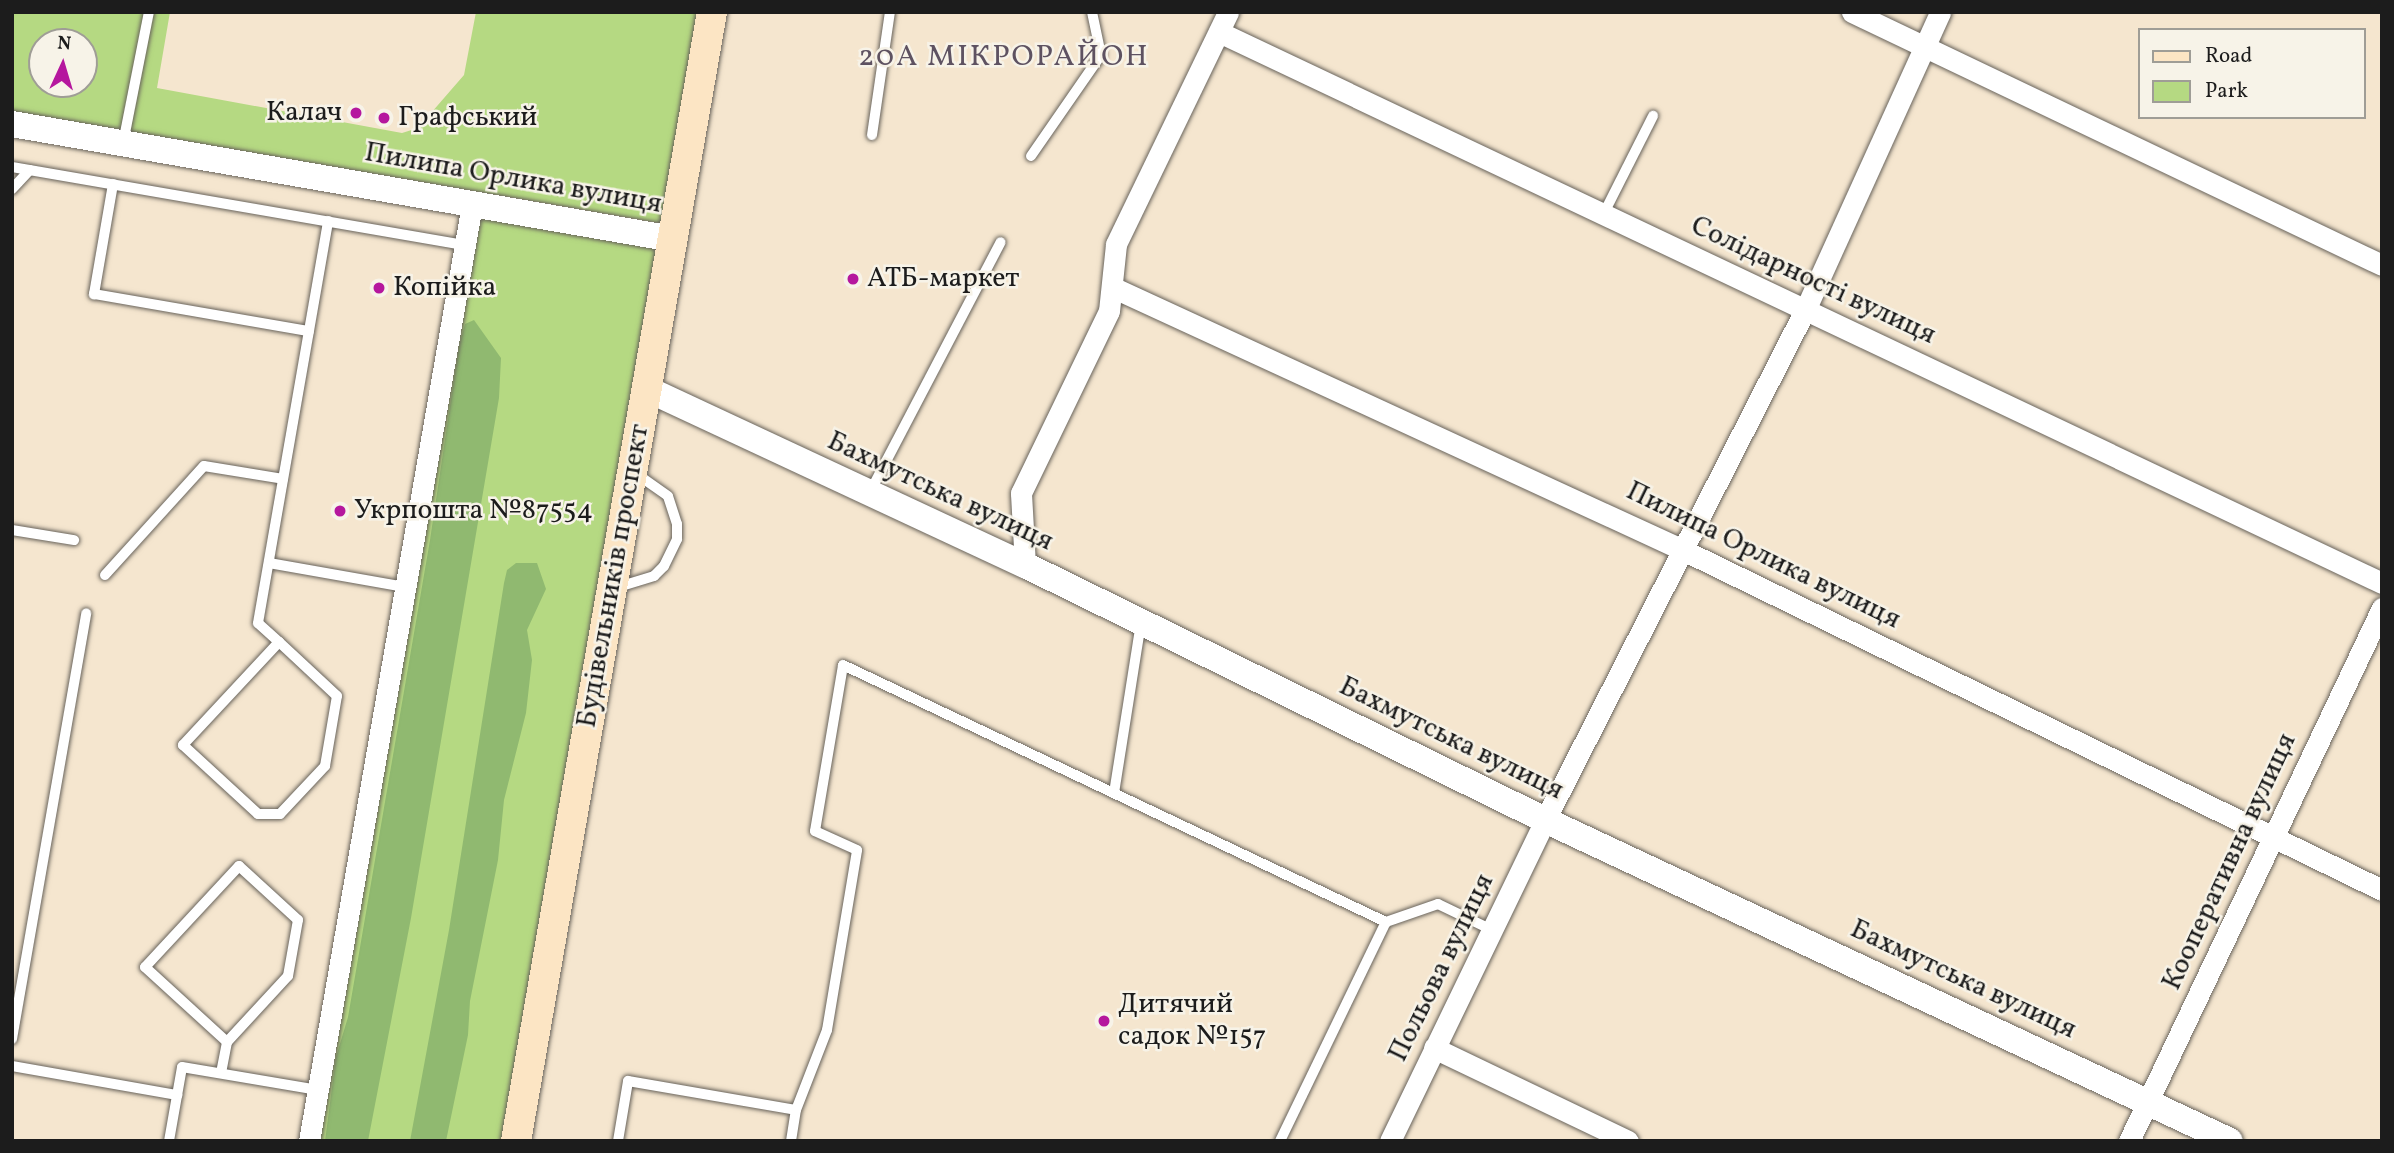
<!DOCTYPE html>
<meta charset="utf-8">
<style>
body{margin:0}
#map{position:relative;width:2394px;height:1153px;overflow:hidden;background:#f5e6cf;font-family:Vollkorn,serif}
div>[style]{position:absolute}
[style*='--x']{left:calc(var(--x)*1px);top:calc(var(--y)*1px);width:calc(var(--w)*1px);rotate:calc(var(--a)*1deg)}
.green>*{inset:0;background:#b5d982;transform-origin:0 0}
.forest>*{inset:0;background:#90b970}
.roads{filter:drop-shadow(0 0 2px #68635b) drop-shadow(0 0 2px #68635b)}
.service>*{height:10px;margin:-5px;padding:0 5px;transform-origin:5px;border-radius:5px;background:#fff}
.minor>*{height:21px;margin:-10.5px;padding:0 10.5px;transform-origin:10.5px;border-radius:10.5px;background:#fff}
.tertiary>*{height:26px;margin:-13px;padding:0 13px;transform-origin:13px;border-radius:13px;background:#fff}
.secondary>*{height:30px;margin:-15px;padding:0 15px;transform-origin:15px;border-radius:15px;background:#fce5c4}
.dots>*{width:19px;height:19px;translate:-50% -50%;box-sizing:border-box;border:4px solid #f7f3e8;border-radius:50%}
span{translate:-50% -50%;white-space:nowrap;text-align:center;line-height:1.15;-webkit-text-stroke:5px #f7f3e8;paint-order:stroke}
.poi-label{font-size:28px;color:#1c1c1c}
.right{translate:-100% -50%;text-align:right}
.left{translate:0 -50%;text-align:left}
.street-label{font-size:28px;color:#1c1c1c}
.neighbourhood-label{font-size:30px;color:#5e5261;letter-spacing:2px}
.frame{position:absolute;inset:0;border:14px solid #1c1c1c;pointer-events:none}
.legend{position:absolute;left:2138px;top:28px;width:228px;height:91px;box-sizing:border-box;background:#f7f3e8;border:2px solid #9f9d96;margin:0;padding:9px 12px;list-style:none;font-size:21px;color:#1c1c1c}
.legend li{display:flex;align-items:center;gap:14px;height:35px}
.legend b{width:35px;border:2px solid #9f9d96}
.north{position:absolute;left:28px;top:28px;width:70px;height:70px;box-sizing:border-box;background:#f7f3e8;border:2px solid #9f9d96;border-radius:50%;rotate:4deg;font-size:19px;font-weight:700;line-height:28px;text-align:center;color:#1c1c1c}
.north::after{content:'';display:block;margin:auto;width:24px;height:32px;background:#b5179e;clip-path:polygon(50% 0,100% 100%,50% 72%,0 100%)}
</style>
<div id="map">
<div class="green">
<div style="clip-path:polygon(evenodd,12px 12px,170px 12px,157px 88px,402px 133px,418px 128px,464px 75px,476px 12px,701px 12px,665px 224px,12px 111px,12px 12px,42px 42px,84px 42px,84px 84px,42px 84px,42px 42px)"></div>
<div style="left:478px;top:216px;width:185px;height:939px;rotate:10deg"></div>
</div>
<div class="forest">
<div style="clip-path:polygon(474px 320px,501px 358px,499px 398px,411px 918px,368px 1141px,325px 1141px,336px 1057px,348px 1017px,430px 540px,459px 346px,465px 324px)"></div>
<div style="clip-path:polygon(516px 563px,537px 563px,546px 589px,527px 630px,532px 660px,526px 713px,504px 800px,498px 860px,470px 1001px,468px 1035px,446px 1141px,410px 1141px,449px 930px,504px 583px,507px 570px)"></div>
</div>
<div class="roads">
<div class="service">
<div style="--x:872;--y:135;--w:124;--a:-81.7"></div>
<div style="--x:123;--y:143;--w:134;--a:-78.8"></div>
<div style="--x:1031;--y:156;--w:123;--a:-55.3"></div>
<div style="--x:1101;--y:55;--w:44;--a:-101.8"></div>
<div style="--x:12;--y:167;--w:460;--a:9.8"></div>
<div style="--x:113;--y:184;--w:112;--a:99.8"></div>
<div style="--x:94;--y:294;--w:218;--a:9.8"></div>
<div style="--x:12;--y:189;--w:26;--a:-47"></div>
<div style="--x:1604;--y:213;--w:109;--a:-63.2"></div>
<div style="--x:869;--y:494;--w:284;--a:-62.4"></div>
<div style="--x:12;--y:530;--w:63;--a:9.2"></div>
<div style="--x:269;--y:563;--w:138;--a:10"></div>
<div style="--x:105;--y:575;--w:147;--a:-47.8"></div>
<div style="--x:204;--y:466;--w:80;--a:9.3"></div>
<div style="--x:615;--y:588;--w:41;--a:-17.1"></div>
<div style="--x:654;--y:576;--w:14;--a:-45"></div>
<div style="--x:664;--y:566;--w:30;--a:-64"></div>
<div style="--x:677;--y:539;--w:15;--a:-90"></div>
<div style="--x:677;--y:524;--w:29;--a:-108"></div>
<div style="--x:668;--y:496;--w:42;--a:-144.8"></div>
<div style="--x:279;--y:642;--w:141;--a:133"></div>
<div style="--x:183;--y:745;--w:102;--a:42.6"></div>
<div style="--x:258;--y:814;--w:22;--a:0"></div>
<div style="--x:280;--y:814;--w:66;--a:-46.8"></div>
<div style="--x:325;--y:766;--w:71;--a:-80.3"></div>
<div style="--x:337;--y:696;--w:79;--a:-137"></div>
<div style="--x:279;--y:642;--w:28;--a:-138"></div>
<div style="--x:258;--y:623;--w:408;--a:-80.1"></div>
<div style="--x:1114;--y:793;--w:172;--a:-81"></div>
<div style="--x:12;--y:1039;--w:432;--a:-80.1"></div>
<div style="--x:12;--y:1066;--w:168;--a:10"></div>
<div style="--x:221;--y:1073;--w:32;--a:-79"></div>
<div style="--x:227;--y:1042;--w:90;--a:-47.3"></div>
<div style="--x:288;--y:976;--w:57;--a:-79.9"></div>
<div style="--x:298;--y:920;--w:80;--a:-137.5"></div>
<div style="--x:239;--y:866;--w:138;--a:132.9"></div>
<div style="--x:145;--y:967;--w:111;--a:42.4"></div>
<div style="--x:169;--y:1141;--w:75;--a:-80"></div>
<div style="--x:182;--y:1067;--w:138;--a:9.6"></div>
<div style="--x:618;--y:1141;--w:61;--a:-80.5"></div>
<div style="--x:628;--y:1081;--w:170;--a:9.8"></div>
<div style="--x:791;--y:1141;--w:31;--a:-81"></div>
<div style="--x:796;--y:1110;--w:86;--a:-68.8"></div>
<div style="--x:827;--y:1030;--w:182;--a:-80.5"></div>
<div style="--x:857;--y:850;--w:46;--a:-155.7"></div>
<div style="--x:815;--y:831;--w:168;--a:-80.4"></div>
<div style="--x:843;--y:665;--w:601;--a:25.33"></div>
<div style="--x:1386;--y:922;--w:55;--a:-19.1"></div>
<div style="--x:1438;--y:904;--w:60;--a:25.7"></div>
<div style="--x:1280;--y:1141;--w:243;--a:-64.2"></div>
</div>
<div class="minor">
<div style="--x:1852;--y:12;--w:587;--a:25.52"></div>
<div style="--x:1219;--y:32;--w:1287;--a:25.35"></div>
<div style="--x:1112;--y:287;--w:629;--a:24.73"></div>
<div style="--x:1683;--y:550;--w:777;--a:25.94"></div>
<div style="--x:1025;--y:565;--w:72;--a:-93.2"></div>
<div style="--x:1021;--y:493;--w:202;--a:-64.2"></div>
<div style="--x:1109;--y:311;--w:67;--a:-84"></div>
<div style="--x:1116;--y:244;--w:258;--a:-64.2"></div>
<div style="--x:1434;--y:1048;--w:215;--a:25.6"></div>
<div style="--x:309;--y:1141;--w:951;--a:-80.13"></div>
<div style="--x:1390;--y:1141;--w:356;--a:-64.2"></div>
<div style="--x:1545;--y:820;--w:575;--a:-62.99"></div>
<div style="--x:1806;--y:308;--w:325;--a:-65.6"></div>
<div style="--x:2129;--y:1141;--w:590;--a:-64.61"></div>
</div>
<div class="tertiary">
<div style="--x:12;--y:124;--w:671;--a:9.87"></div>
<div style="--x:647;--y:389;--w:417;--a:25"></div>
<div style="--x:1025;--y:565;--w:579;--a:26.12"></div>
<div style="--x:1545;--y:820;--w:756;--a:25.11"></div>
</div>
<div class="secondary">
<div style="--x:516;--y:1141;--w:1146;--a:-80.15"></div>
</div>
</div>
<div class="dots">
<div style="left:356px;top:113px;background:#b5179e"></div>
<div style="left:384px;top:118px;background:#b5179e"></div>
<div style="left:853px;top:279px;background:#b5179e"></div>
<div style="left:379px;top:288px;background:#b5179e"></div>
<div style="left:340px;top:511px;background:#b5179e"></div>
<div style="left:1104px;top:1021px;background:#b5179e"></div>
</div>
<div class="poi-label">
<span class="right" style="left:342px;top:113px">Калач</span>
<span class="left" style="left:398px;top:118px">Графський</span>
<span class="left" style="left:867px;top:279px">АТБ-маркет</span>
<span class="left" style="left:393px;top:288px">Копійка</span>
<span class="left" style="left:354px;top:511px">Укрпошта №87554</span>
<span class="left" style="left:1118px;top:1021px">Дитячий<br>садок №157</span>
</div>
<div class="street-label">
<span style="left:513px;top:179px;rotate:10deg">Пилипа Орлика вулиця</span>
<span style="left:1813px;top:281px;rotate:25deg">Солідарності вулиця</span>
<span style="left:940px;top:492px;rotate:25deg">Бахмутська вулиця</span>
<span style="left:1763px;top:556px;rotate:26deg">Пилипа Орлика вулиця</span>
<span style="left:614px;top:576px;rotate:-80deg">Будівельників проспект</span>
<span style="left:1451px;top:739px;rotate:26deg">Бахмутська вулиця</span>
<span style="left:2230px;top:862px;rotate:-65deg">Кооперативна вулиця</span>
<span style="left:1442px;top:968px;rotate:-64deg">Польова вулиця</span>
<span style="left:1963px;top:980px;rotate:25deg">Бахмутська вулиця</span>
</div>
<div class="neighbourhood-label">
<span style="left:1004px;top:57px">20А МІКРОРАЙОН</span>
</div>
<div class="frame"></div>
<ul class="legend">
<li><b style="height:9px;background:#fce5c4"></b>Road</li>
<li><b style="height:19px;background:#b5d982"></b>Park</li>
</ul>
<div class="north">N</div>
</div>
